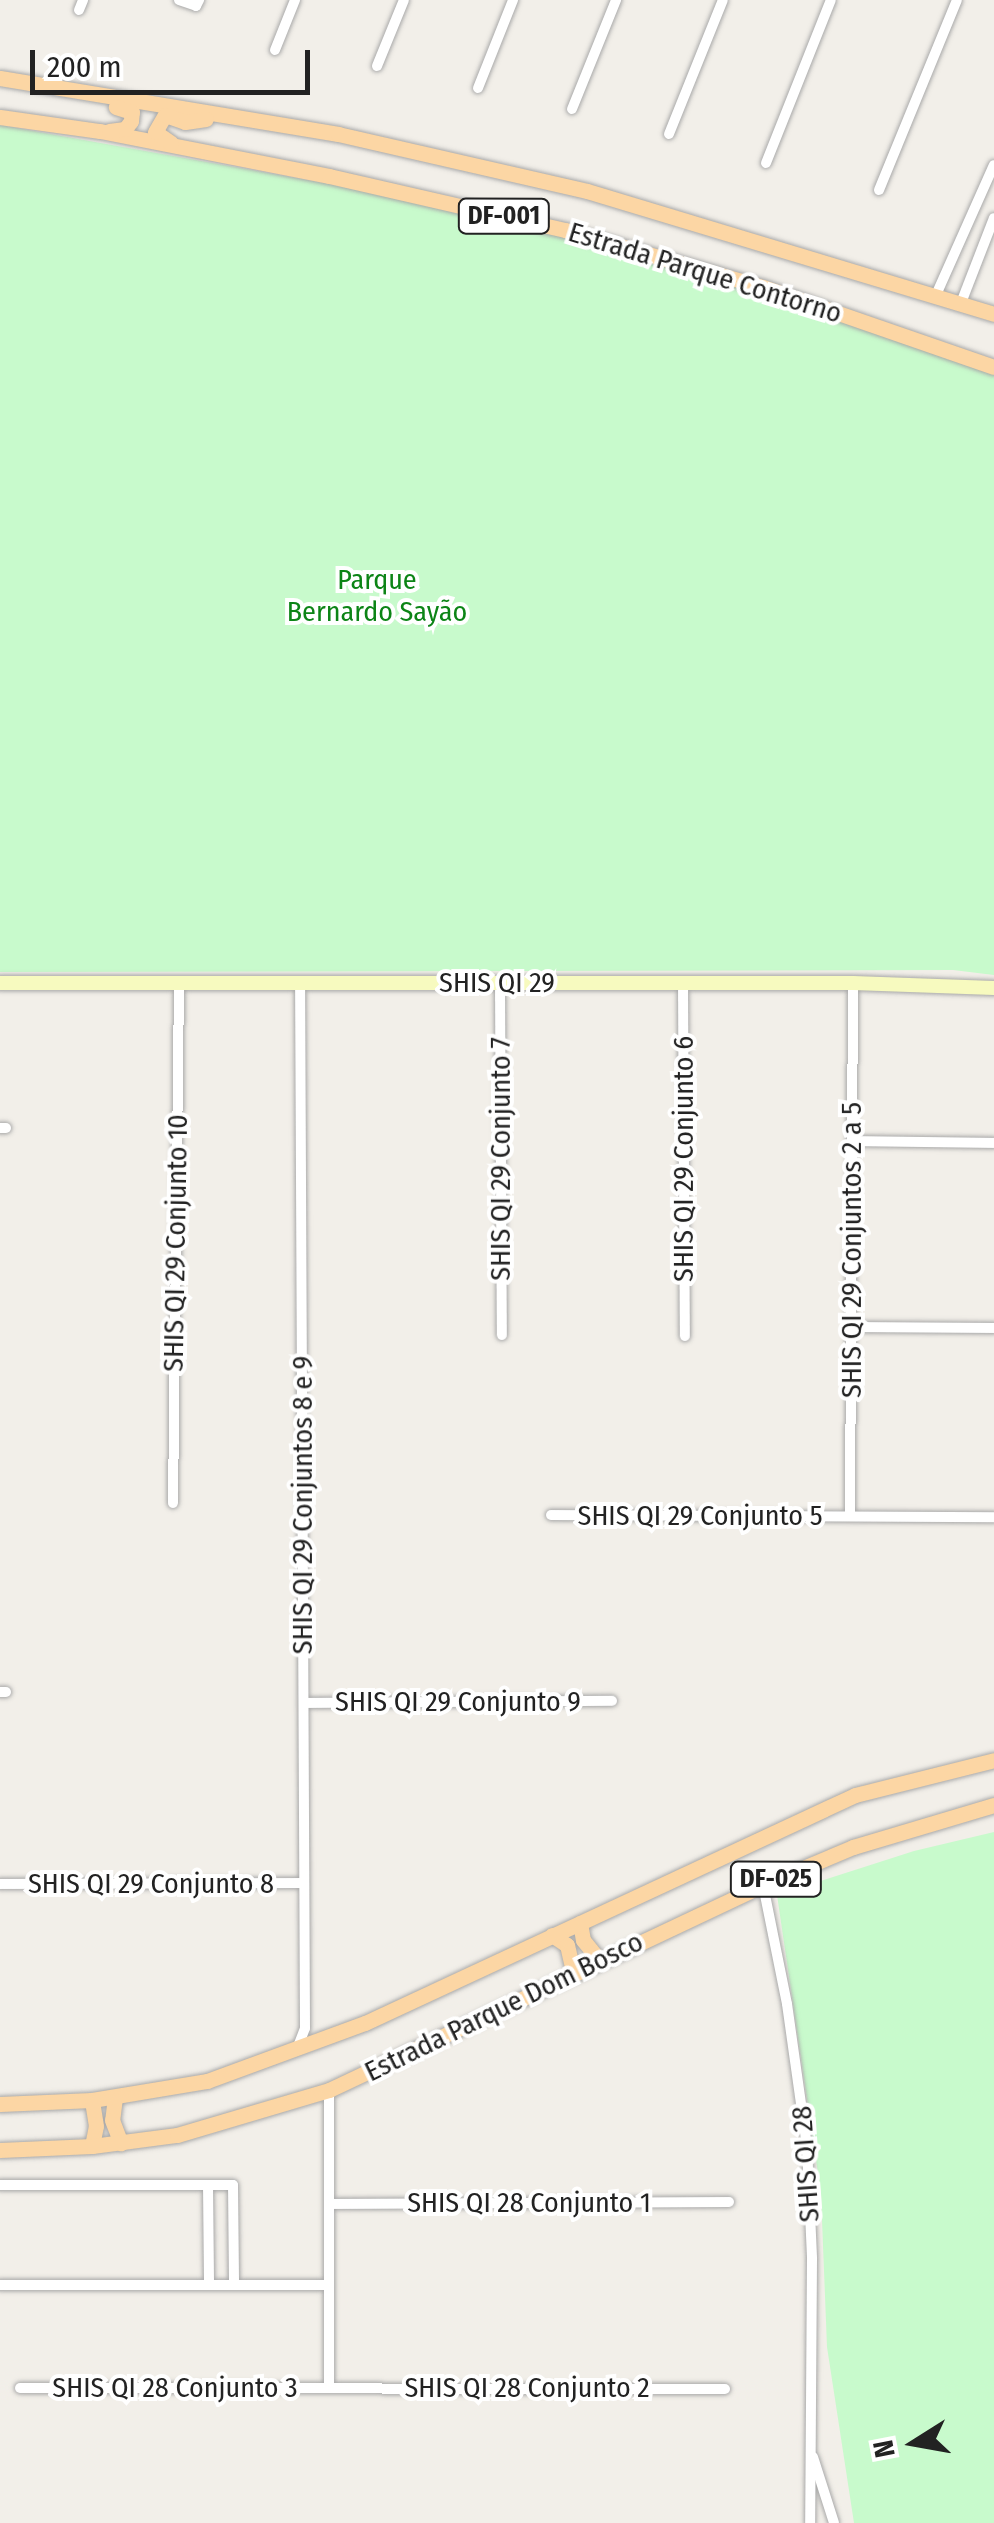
<!DOCTYPE html>
<meta charset="utf-8">
<style>
body{margin:0}
#map{position:relative;width:994px;height:2523px;overflow:hidden;background:#f2efe9;font-family:"Fira Sans Condensed",sans-serif}
div>[style]{position:absolute}
[style*='--x']{left:calc(var(--x)*1px);top:calc(var(--y)*1px);width:calc(var(--w)*1px);rotate:calc(var(--a)*1deg)}
.park>*{inset:0;background:#c8facc}
.roads{filter:drop-shadow(0 0 2px #a9a9a9) drop-shadow(0 0 2px #a9a9a9)}
.street>*{height:10px;margin:-5px;padding:0 5px;transform-origin:5px;border-radius:5px;background:#fff}
.secondary>*{height:14px;margin:-7px;padding:0 7px;transform-origin:7px;border-radius:7px;background:#f7fabf}
.primary>*{height:15px;margin:-7.5px;padding:0 7.5px;transform-origin:7.5px;border-radius:7.5px;background:#fcd6a4}
span{translate:-50% -50%;white-space:nowrap;text-align:center;line-height:1.15;-webkit-text-stroke:8px #fff;paint-order:stroke}
.shield-label span{padding:2px 8px;background:#fff;border:2px solid;border-radius:8px;-webkit-text-stroke-width:0}
.shield-label{font-size:25px;color:#222;font-weight:700}
.street-label{font-size:28px;color:#222}
.park-label{font-size:28px;color:#0c8416}
.north{position:absolute;left:864px;top:2393px;width:100px;height:100px;-webkit-text-stroke:8px #fff;paint-order:stroke;rotate:259deg;font-size:28px;font-weight:700;line-height:40px;text-align:center;color:#222}
.north::after{content:'';display:block;margin:auto;width:35px;height:45px;background:#222;clip-path:polygon(50% 0,100% 100%,50% 72%,0 100%)}
.scale{position:absolute;left:30px;top:50px;width:280px;height:45px;box-sizing:border-box;border:5px solid #222;border-top:0;padding-left:12px;font-size:30px;line-height:35px;white-space:nowrap;color:#222;-webkit-text-stroke:8px #fff;paint-order:stroke}
</style>
<div id="map">
<div class="park">
<div style="clip-path:polygon(0 125px,497px 214px,994px 363px,994px 975px,953px 970px,0 972px)"></div>
<div style="clip-path:polygon(994px 1832px,994px 2523px,854px 2523px,827px 2347px,821px 2194px,777px 1895px,914px 1851px)"></div>
</div>
<div class="roads">
<div class="street">
<div style="--x:179;--y:0;--w:18;--a:19"></div>
<div style="--x:196;--y:6;--w:7;--a:-63"></div>
<div style="--x:79;--y:10;--w:11;--a:-68"></div>
<div style="--x:275;--y:50;--w:54;--a:-68.2"></div>
<div style="--x:377;--y:66;--w:71;--a:-67.8"></div>
<div style="--x:478;--y:88;--w:95;--a:-68.3"></div>
<div style="--x:572;--y:109;--w:118;--a:-68"></div>
<div style="--x:669;--y:134;--w:144;--a:-68.1"></div>
<div style="--x:766;--y:163;--w:175;--a:-68.3"></div>
<div style="--x:879;--y:190;--w:205;--a:-67.7"></div>
<div style="--x:936;--y:295;--w:142;--a:-66"></div>
<div style="--x:961;--y:303;--w:91;--a:-68.8"></div>
<div style="--x:500;--y:983;--w:352;--a:89.7"></div>
<div style="--x:683;--y:983;--w:353;--a:89.7"></div>
<div style="--x:0;--y:1128;--w:6;--a:0"></div>
<div style="--x:853;--y:1141;--w:141;--a:0.8"></div>
<div style="--x:853;--y:1327;--w:141;--a:0.4"></div>
<div style="--x:173;--y:1503;--w:520;--a:-89.34"></div>
<div style="--x:551;--y:1515;--w:443;--a:0.3"></div>
<div style="--x:850;--y:1516;--w:533;--a:-89.68"></div>
<div style="--x:0;--y:1692;--w:6;--a:0"></div>
<div style="--x:304;--y:1703;--w:308;--a:-0.4"></div>
<div style="--x:0;--y:1884;--w:302;--a:-0.2"></div>
<div style="--x:763;--y:1885;--w:121;--a:78.6"></div>
<div style="--x:787;--y:2004;--w:144;--a:82"></div>
<div style="--x:807;--y:2147;--w:112;--a:87.4"></div>
<div style="--x:812;--y:2259;--w:264;--a:90.4"></div>
<div style="--x:297;--y:2049;--w:22;--a:-69"></div>
<div style="--x:305;--y:2028;--w:1045;--a:-90.27"></div>
<div style="--x:0;--y:2185;--w:233;--a:0"></div>
<div style="--x:233;--y:2185;--w:100;--a:89.4"></div>
<div style="--x:208;--y:2185;--w:100;--a:89.4"></div>
<div style="--x:329;--y:2204;--w:400;--a:-0.3"></div>
<div style="--x:0;--y:2285;--w:329;--a:0"></div>
<div style="--x:329;--y:2387;--w:297;--a:-90"></div>
<div style="--x:20;--y:2388;--w:705;--a:0.08"></div>
<div style="--x:813;--y:2457;--w:69;--a:72.3"></div>
</div>
<div class="secondary">
<div style="--x:0;--y:983;--w:853;--a:0"></div>
<div style="--x:853;--y:983;--w:141;--a:2"></div>
</div>
<div class="primary">
<div style="--x:0;--y:78;--w:343;--a:9.4"></div>
<div style="--x:338;--y:134;--w:255;--a:12.9"></div>
<div style="--x:587;--y:191;--w:425;--a:16.8"></div>
<div style="--x:0;--y:117;--w:101;--a:8"></div>
<div style="--x:100;--y:131;--w:233;--a:11.1"></div>
<div style="--x:329;--y:176;--w:242;--a:12.9"></div>
<div style="--x:565;--y:230;--w:206;--a:16.1"></div>
<div style="--x:763;--y:287;--w:244;--a:19.1"></div>
<div style="--x:109;--y:131;--w:16;--a:-7"></div>
<div style="--x:125;--y:129;--w:10;--a:-53"></div>
<div style="--x:131;--y:121;--w:9;--a:-84"></div>
<div style="--x:132;--y:112;--w:17;--a:-163"></div>
<div style="--x:171;--y:143;--w:19;--a:-145"></div>
<div style="--x:155;--y:132;--w:20;--a:-60"></div>
<div style="--x:165;--y:115;--w:21;--a:19"></div>
<div style="--x:185;--y:122;--w:21;--a:-8"></div>
<div style="--x:580;--y:1923;--w:17;--a:80"></div>
<div style="--x:583;--y:1940;--w:26;--a:51"></div>
<div style="--x:552;--y:1935;--w:18;--a:34"></div>
<div style="--x:567;--y:1945;--w:27;--a:77"></div>
<div style="--x:115;--y:2097;--w:23;--a:97"></div>
<div style="--x:112;--y:2120;--w:25;--a:69"></div>
<div style="--x:0;--y:2104;--w:92;--a:-2.5"></div>
<div style="--x:92;--y:2100;--w:117;--a:-9.4"></div>
<div style="--x:207;--y:2081;--w:168;--a:-20.2"></div>
<div style="--x:365;--y:2023;--w:540;--a:-24.95"></div>
<div style="--x:855;--y:1795;--w:143;--a:-14.1"></div>
<div style="--x:92;--y:2146;--w:20;--a:-79"></div>
<div style="--x:96;--y:2126;--w:26;--a:-99"></div>
<div style="--x:0;--y:2150;--w:92;--a:-2.5"></div>
<div style="--x:92;--y:2146;--w:86;--a:-7.4"></div>
<div style="--x:177;--y:2135;--w:159;--a:-16.5"></div>
<div style="--x:329;--y:2090;--w:480;--a:-25.3"></div>
<div style="--x:763;--y:1885;--w:98;--a:-22.9"></div>
<div style="--x:853;--y:1847;--w:147;--a:-16.6"></div>
</div>
</div>
<div class="shield-label">
<span style="left:504px;top:216px">DF-001</span>
<span style="left:776px;top:1879px">DF-025</span>
</div>
<div class="street-label">
<span style="left:705px;top:273px;rotate:17deg">Estrada Parque Contorno</span>
<span style="left:497px;top:983px">SHIS QI 29</span>
<span style="left:501px;top:1159px;rotate:-90deg">SHIS QI 29 Conjunto 7</span>
<span style="left:684px;top:1159px;rotate:-90deg">SHIS QI 29 Conjunto 6</span>
<span style="left:176px;top:1243px;rotate:-89deg">SHIS QI 29 Conjunto 10</span>
<span style="left:852px;top:1250px;rotate:-90deg">SHIS QI 29 Conjuntos 2 a 5</span>
<span style="left:303px;top:1505px;rotate:-90deg">SHIS QI 29 Conjuntos 8 e 9</span>
<span style="left:700px;top:1516px">SHIS QI 29 Conjunto 5</span>
<span style="left:458px;top:1702px">SHIS QI 29 Conjunto 9</span>
<span style="left:151px;top:1884px">SHIS QI 29 Conjunto 8</span>
<span style="left:504px;top:2007px;rotate:-26deg">Estrada Parque Dom Bosco</span>
<span style="left:806px;top:2164px;rotate:-94deg">SHIS QI 28</span>
<span style="left:529px;top:2203px">SHIS QI 28 Conjunto 1</span>
<span style="left:175px;top:2388px">SHIS QI 28 Conjunto 3</span>
<span style="left:527px;top:2388px">SHIS QI 28 Conjunto 2</span>
</div>
<div class="park-label">
<span style="left:377px;top:596px">Parque<br>Bernardo Sayão</span>
</div>
<div class="north">N</div>
<div class="scale">200 m</div>
</div>
